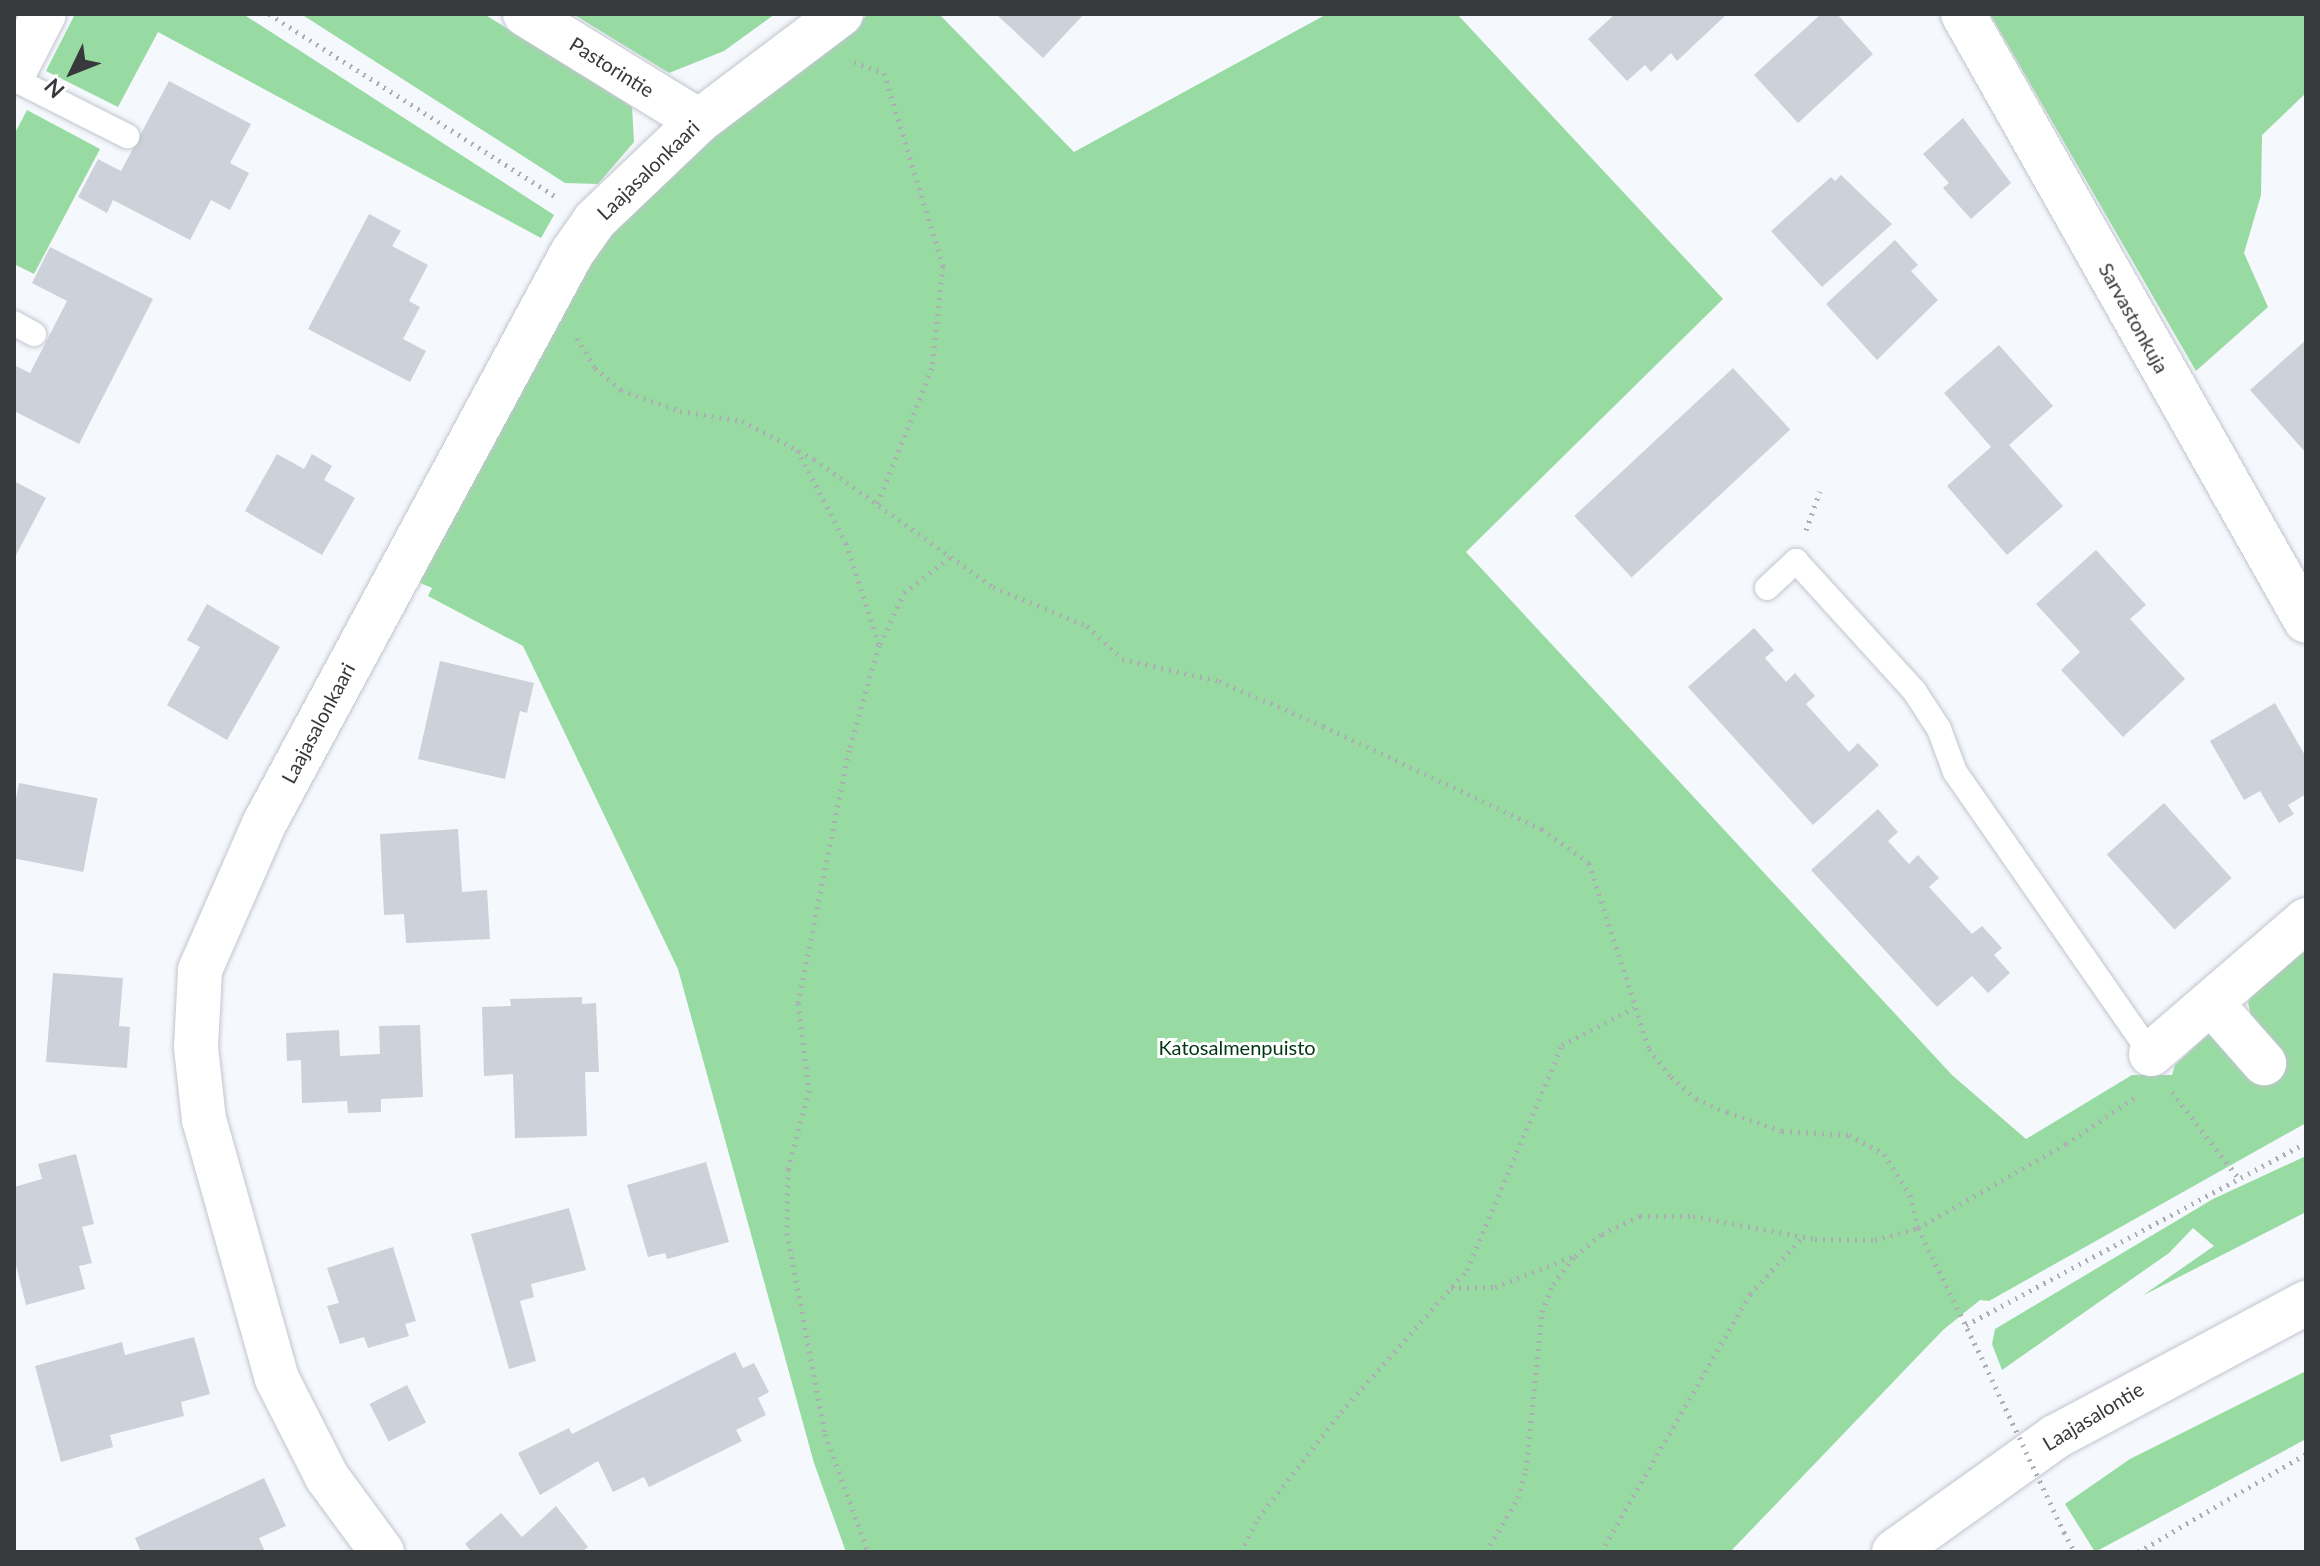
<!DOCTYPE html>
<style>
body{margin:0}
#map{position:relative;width:2320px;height:1566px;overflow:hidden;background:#f5f8fd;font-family:Lato,sans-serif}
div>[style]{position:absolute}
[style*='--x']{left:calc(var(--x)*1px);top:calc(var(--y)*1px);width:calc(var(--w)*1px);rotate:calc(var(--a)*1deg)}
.green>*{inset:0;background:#97dba2}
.building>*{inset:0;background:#cdd1da;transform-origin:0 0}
.path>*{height:5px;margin-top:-2.5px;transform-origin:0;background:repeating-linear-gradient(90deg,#acaeb3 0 2px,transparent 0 8px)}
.roads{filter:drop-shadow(0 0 2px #c1c5ce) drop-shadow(0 0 2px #c1c5ce)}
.service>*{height:24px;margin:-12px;padding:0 12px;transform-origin:12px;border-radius:12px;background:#fff}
.minor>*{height:44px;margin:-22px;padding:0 22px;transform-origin:22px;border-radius:22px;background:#fff}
.secondary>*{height:44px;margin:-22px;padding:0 22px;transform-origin:22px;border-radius:22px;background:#fff}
.path-bridge>*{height:5px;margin-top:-2.5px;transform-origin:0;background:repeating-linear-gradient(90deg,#acaeb3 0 2px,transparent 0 8px)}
span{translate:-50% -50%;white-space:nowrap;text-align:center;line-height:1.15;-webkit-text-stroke:6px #fff;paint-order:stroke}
.street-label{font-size:20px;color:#38393d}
.park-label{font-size:20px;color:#003611}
.frame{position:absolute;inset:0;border:16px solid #38393d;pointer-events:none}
.north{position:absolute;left:32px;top:32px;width:80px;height:80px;-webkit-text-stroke:6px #fff;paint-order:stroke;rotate:227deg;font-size:22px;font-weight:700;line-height:32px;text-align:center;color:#38393d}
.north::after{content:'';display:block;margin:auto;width:28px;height:36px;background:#38393d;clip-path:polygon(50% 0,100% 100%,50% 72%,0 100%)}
</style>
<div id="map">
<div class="green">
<div style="clip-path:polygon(75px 14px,243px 14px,554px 215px,541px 238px,158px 32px,118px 107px,46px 71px)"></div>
<div style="clip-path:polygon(301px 14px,484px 14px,632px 107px,634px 142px,598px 184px,565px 183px)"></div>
<div style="clip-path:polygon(573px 14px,775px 14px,724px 51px,669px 73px)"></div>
<div style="clip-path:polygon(869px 14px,939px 14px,1074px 152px,1327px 14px,1457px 14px,1723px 299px,1466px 552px,1952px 1075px,2026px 1139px,2132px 1075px,2172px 1075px,2175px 1065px,2213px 1030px,2252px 1021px,2248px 1002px,2260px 982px,2306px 941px,2306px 1123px,1989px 1301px,1980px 1300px,1943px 1330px,1730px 1552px,846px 1552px,814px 1463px,678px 969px,523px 646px,428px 596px,432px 588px,418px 582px,597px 251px,679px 161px)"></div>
<div style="clip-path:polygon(1990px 14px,2306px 14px,2306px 93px,2262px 135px,2261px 195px,2244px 253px,2268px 307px,2196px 371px)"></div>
<div style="clip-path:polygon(27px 110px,100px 149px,34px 274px,14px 264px,14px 135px)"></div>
<div style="clip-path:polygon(2306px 1156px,2306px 1212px,2142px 1296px,2214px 1246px,2193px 1228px,2169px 1253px,2002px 1370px,1992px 1344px,1995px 1329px,2213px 1199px)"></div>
<div style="clip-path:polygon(2306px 1371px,2306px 1439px,2095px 1552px,2065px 1504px,2130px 1459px)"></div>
</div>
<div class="building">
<div style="clip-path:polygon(996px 14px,1084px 14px,1043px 58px)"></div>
<div style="clip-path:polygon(1615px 14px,1727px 14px,1677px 61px,1671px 53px,1651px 72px,1645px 65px,1627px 81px,1588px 39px)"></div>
<div style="clip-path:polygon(1821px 14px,1837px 14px,1873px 54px,1798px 123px,1754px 75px)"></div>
<div style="clip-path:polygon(169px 81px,251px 124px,230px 163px,249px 173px,230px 210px,211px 200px,190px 240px,113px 200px,107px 213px,78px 197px,98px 159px,121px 171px)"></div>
<div style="clip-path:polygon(1963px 118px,2011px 183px,1971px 219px,1943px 188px,1949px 183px,1923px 154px)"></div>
<div style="clip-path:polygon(1841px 175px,1892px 224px,1822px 287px,1771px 231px,1831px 177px,1835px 181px)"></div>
<div style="clip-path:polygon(369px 214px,401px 231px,392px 246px,428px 265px,409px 301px,420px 307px,403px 339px,426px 351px,410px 382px,308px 329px)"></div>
<div style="clip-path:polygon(1895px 240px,1918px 265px,1911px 271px,1938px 300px,1877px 360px,1826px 304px)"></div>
<div style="clip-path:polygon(50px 247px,153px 299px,79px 444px,14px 411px,14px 365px,30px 373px,67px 301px,32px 283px)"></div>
<div style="clip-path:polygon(2306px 340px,2306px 453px,2250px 390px)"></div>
<div style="clip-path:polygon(1999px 345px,2053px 406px,2009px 445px,2063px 506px,2007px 555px,1947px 486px,1991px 447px,1944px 393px)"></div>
<div style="left:1733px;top:368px;width:84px;height:217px;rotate:47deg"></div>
<div style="clip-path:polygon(277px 454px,304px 469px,312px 454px,332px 466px,324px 480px,355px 498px,322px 555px,245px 511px)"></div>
<div style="clip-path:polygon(14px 481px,46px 498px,14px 559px)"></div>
<div style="clip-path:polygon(2096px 550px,2146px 605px,2130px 619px,2185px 679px,2123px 737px,2061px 670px,2080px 652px,2036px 604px)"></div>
<div style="clip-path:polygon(207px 604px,280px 647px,227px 740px,167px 705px,200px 647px,187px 640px)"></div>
<div style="clip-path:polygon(1754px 628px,1774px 650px,1765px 658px,1786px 682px,1795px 673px,1815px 696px,1806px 704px,1849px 752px,1858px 743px,1879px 765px,1813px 825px,1688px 687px)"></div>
<div style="clip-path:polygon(440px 661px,534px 683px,527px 713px,520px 711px,505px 779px,418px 759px)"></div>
<div style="clip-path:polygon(2275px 703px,2306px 757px,2306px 794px,2288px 805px,2294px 814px,2279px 823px,2260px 791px,2244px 800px,2210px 741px)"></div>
<div style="left:19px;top:783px;width:80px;height:75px;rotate:11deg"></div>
<div style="left:2164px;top:803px;width:101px;height:77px;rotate:48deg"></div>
<div style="clip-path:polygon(1878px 809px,1898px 832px,1888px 841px,1909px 864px,1918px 855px,1939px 878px,1929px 887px,1972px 934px,1982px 926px,2002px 948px,1994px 955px,2010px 973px,1988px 993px,1972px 976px,1937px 1007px,1811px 870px)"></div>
<div style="clip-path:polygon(458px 829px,462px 892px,487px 890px,490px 939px,406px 943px,404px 914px,384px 915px,380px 834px)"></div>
<div style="clip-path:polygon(53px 973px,123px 978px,119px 1026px,130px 1027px,127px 1068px,46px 1062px)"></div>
<div style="clip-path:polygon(582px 997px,582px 1004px,596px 1003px,599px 1072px,585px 1072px,587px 1136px,515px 1138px,513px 1074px,484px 1076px,482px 1007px,511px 1006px,510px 999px)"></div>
<div style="clip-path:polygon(420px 1025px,423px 1097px,381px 1099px,381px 1112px,348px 1113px,347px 1101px,302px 1103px,301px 1060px,287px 1061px,286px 1033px,339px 1030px,340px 1056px,380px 1054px,379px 1026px)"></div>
<div style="clip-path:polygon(76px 1154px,94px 1224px,82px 1227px,92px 1263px,79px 1266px,85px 1289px,26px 1305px,14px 1257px,14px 1187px,42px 1179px,38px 1164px)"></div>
<div style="clip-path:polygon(706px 1162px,729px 1242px,667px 1259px,665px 1253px,648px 1257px,627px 1185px)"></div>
<div style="clip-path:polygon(569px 1208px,586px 1270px,531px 1284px,534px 1297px,520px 1301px,536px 1361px,509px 1369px,471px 1234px)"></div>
<div style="clip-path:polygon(393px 1247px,416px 1321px,405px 1324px,409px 1336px,368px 1348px,364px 1337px,340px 1344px,327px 1306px,339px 1303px,327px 1268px)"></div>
<div style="clip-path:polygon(194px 1337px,210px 1394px,181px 1402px,184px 1416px,110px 1435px,113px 1447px,61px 1462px,35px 1366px,122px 1342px,125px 1355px)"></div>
<div style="clip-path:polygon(735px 1352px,743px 1368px,754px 1363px,769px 1392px,758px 1398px,766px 1415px,736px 1430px,742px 1441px,649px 1487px,644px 1477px,613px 1492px,598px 1461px,540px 1495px,518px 1453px,569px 1428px,572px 1434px)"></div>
<div style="left:407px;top:1385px;width:42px;height:42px;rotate:63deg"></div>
<div style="clip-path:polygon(264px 1478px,286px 1526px,259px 1538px,265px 1552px,141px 1552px,135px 1538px)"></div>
<div style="clip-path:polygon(556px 1506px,588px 1547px,582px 1552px,472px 1552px,465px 1544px,501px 1513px,522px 1537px)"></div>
</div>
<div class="path">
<div style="--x:269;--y:14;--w:340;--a:32.5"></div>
<div style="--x:854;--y:62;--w:32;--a:20"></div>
<div style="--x:884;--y:73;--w:202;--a:73"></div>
<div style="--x:943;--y:266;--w:103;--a:96.2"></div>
<div style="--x:932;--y:368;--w:147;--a:112"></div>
<div style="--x:577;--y:338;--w:35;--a:59"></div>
<div style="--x:595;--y:368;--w:34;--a:40"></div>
<div style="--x:621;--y:390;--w:63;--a:19.6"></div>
<div style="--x:680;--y:411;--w:63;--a:9.2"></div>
<div style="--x:742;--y:421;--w:81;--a:27.8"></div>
<div style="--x:814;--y:459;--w:220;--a:35.6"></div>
<div style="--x:993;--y:587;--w:102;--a:22.5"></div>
<div style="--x:1087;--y:626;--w:48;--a:43.3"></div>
<div style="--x:1122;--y:659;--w:99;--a:12.8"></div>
<div style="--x:1219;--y:681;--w:113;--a:23.4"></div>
<div style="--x:1323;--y:726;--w:242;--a:25.2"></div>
<div style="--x:1542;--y:829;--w:58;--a:35.9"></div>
<div style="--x:1589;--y:863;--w:195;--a:72.1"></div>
<div style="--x:1649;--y:1049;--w:36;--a:52"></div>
<div style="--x:1671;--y:1077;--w:33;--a:41"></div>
<div style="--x:1696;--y:1099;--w:34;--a:23"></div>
<div style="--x:1727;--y:1112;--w:58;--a:19.1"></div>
<div style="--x:1782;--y:1131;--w:67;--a:3.4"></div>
<div style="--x:1849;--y:1135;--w:40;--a:28"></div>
<div style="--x:1884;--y:1154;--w:49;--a:57.6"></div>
<div style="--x:1910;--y:1195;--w:34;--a:76"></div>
<div style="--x:1918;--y:1228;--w:153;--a:63.9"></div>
<div style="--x:797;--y:450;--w:105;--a:62.2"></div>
<div style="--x:846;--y:543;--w:107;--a:72.1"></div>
<div style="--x:879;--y:645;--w:109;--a:105.9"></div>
<div style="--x:849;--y:750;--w:258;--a:101.4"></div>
<div style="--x:798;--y:1003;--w:88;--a:82.8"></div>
<div style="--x:809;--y:1090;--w:82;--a:104.9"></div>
<div style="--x:788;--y:1169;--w:64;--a:90.9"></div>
<div style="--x:787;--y:1233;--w:205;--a:79.3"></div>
<div style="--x:825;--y:1434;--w:126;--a:70"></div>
<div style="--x:1806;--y:530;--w:41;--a:-70.3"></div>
<div style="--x:880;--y:644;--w:56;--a:-64.8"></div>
<div style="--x:904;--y:593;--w:58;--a:-38"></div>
<div style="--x:2172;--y:1092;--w:106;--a:52.3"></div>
<div style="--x:1451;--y:1288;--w:44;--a:-1.3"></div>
<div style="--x:1495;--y:1287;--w:85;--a:-21.4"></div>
<div style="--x:1966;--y:1325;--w:386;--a:-28.2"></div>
<div style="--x:2064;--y:1532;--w:23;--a:61"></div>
<div style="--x:1241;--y:1552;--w:38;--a:-63"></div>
<div style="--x:1258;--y:1518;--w:135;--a:-51.9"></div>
<div style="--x:1341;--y:1412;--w:190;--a:-48.4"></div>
<div style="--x:1467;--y:1270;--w:244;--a:-67.1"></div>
<div style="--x:1562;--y:1045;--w:81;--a:-27.2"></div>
<div style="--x:1486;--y:1552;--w:63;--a:-59.3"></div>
<div style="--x:1518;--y:1498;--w:29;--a:-74"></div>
<div style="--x:1526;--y:1470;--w:159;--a:-84.2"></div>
<div style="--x:1542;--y:1312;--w:30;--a:-69"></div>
<div style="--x:1553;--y:1284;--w:36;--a:-52"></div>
<div style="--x:1575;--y:1256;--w:35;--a:-39"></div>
<div style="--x:1602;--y:1234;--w:42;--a:-25.3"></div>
<div style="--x:1640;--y:1216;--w:53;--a:0"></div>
<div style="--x:1693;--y:1216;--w:124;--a:10.7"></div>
<div style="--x:1815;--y:1239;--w:60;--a:1"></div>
<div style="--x:1875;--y:1240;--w:45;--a:-15.6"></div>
<div style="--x:1918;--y:1228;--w:170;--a:-29.6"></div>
<div style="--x:2066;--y:1144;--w:86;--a:-34.1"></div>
<div style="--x:1601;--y:1552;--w:298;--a:-60"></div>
<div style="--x:1750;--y:1294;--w:78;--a:-47.1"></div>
<div style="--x:2138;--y:1552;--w:194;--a:-30.3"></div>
</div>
<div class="roads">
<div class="service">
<div style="--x:14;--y:79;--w:127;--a:26.8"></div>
<div style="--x:14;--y:323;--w:23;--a:29"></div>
<div style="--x:1767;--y:588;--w:40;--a:-43"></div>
<div style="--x:1796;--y:561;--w:177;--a:47.7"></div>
<div style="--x:1915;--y:692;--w:44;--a:57"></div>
<div style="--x:1939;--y:729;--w:46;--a:69.6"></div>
<div style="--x:1955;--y:772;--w:343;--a:55.2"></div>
</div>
<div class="minor">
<div style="--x:525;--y:14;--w:204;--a:31.6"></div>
<div style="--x:1963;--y:14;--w:697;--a:60.53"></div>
<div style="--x:14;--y:72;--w:65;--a:-62.7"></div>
<div style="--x:2212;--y:1004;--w:79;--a:48.6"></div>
<div style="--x:2151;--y:1054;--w:205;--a:-40.8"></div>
<div style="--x:382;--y:1552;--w:93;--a:-126.3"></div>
<div style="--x:327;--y:1477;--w:110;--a:-117"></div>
<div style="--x:277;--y:1379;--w:269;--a:-105.7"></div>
<div style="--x:204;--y:1120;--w:73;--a:-96.3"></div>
<div style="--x:196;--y:1047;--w:77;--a:-87"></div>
<div style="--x:200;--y:970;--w:159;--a:-66.3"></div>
<div style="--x:264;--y:824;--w:649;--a:-61.66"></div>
<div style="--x:572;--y:253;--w:39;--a:-55"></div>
<div style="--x:594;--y:221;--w:145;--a:-43.6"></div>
<div style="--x:699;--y:121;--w:178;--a:-37"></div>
</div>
<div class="secondary">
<div style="--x:1894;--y:1552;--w:198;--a:-35.5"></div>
<div style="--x:2055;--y:1437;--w:285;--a:-28.1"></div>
</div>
</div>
<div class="path-bridge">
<div style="--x:1985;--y:1365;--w:185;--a:64.7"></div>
</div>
<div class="street-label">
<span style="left:612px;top:67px;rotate:32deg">Pastorintie</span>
<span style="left:648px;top:170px;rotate:-44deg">Laajasalonkaari</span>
<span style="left:2134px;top:318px;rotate:61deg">Sarvastonkuja</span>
<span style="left:318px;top:723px;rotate:-62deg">Laajasalonkaari</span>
<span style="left:2093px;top:1416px;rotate:-31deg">Laajasalontie</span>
</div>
<div class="park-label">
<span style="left:1237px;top:1047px">Katosalmenpuisto</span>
</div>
<div class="frame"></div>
<div class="north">N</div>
</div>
